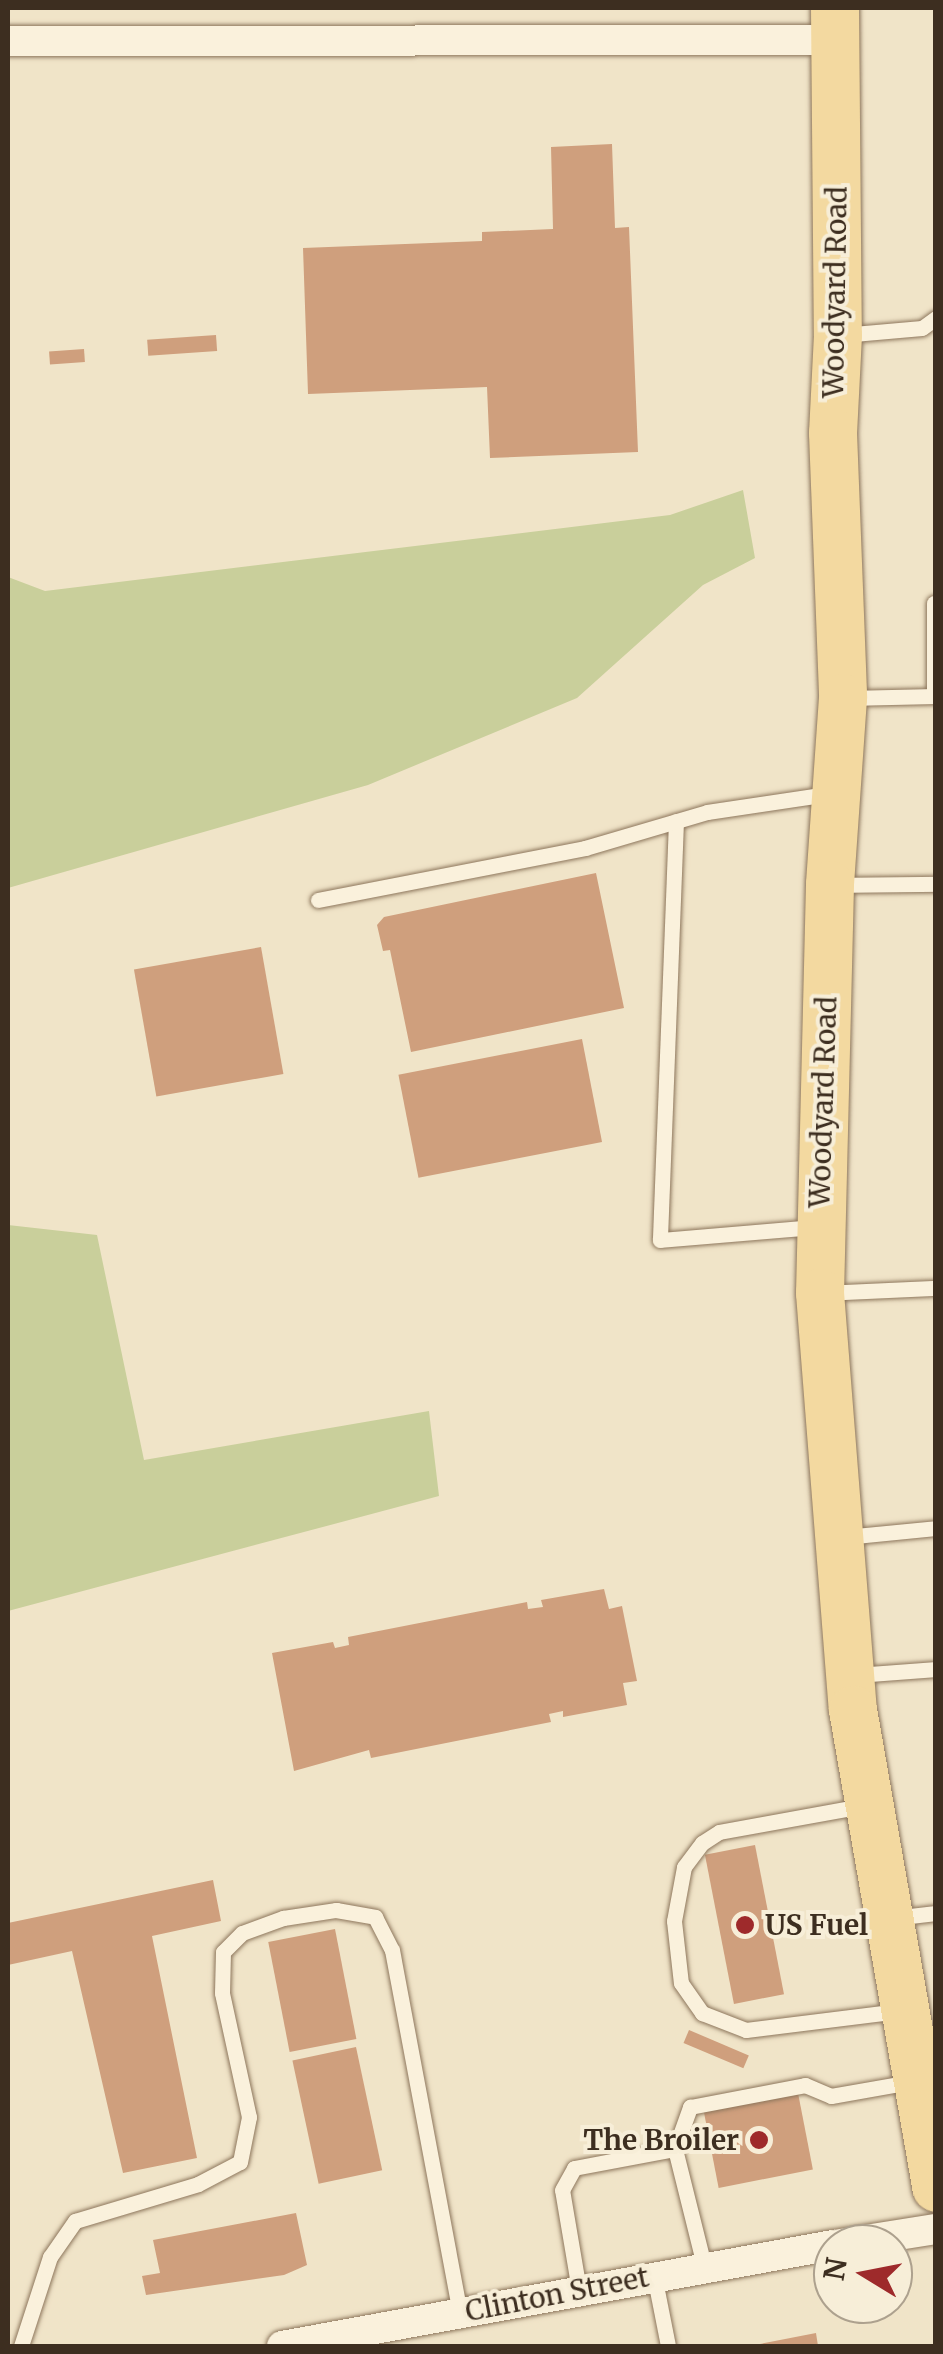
<!DOCTYPE html>
<style>
body{margin:0}
#map{position:relative;width:943px;height:2354px;overflow:hidden;background:#f0e4c8;font-family:Merriweather,serif}
div>[style]{position:absolute}
[style*='--x']{left:calc(var(--x)*1px);top:calc(var(--y)*1px);width:calc(var(--w)*1px);rotate:calc(var(--a)*1deg)}
.green>*{inset:0;background:#c9cf9b}
.building>*{inset:0;background:#cf9f7d;transform-origin:0 0}
.roads{filter:drop-shadow(0 0 2px #8d765c) drop-shadow(0 0 2px #8d765c)}
.service>*{height:15px;margin:-7.5px;padding:0 7.5px;transform-origin:7.5px;border-radius:7.5px;background:#faf1dc}
.minor>*{height:30px;margin:-15px;padding:0 15px;transform-origin:15px;border-radius:15px;background:#faf1dc}
.primary>*{height:48px;margin:-24px;padding:0 24px;transform-origin:24px;border-radius:24px;background:#f3d9a0}
.dots>*{width:28px;height:28px;translate:-50% -50%;box-sizing:border-box;border:5px solid #f7eed8;border-radius:50%}
span{translate:-50% -50%;white-space:nowrap;text-align:center;line-height:1.15;-webkit-text-stroke:8px #f7eed8;paint-order:stroke}
.street-label{font-size:28px;color:#3d2e20}
.poi-label{font-size:28px;color:#3d2e20;font-weight:700}
.left{translate:0 -50%;text-align:left}
.right{translate:-100% -50%;text-align:right}
.frame{position:absolute;inset:0;border:10px solid #3d2e20;pointer-events:none}
.north{position:absolute;left:813px;top:2224px;width:100px;height:100px;box-sizing:border-box;background:#f7eed8;border:2px solid #ada18e;border-radius:50%;rotate:280deg;font-size:28px;font-weight:700;line-height:40px;text-align:center;color:#3d2e20}
.north::after{content:'';display:block;margin:auto;width:35px;height:45px;background:#9e2a2b;clip-path:polygon(50% 0,100% 100%,50% 72%,0 100%)}
</style>
<div id="map">
<div class="green">
<div style="clip-path:polygon(743px 490px,755px 558px,703px 585px,577px 698px,368px 785px,8px 888px,8px 577px,45px 591px,670px 515px)"></div>
<div style="clip-path:polygon(8px 1225px,97px 1235px,144px 1460px,429px 1411px,439px 1496px,8px 1611px)"></div>
</div>
<div class="building">
<div style="clip-path:polygon(612px 144px,615px 228px,629px 227px,638px 452px,490px 458px,487px 387px,308px 394px,303px 248px,482px 241px,482px 232px,553px 229px,551px 147px)"></div>
<div style="left:216px;top:335px;width:16px;height:69px;rotate:86deg"></div>
<div style="left:84px;top:349px;width:13px;height:35px;rotate:86deg"></div>
<div style="clip-path:polygon(596px 873px,624px 1008px,411px 1052px,390px 950px,383px 951px,377px 925px,384px 917px)"></div>
<div style="left:261px;top:947px;width:129px;height:129px;rotate:80deg"></div>
<div style="left:582px;top:1039px;width:105px;height:187px;rotate:79deg"></div>
<div style="clip-path:polygon(604px 1589px,609px 1609px,622px 1606px,637px 1681px,623px 1683px,627px 1705px,563px 1717px,563px 1711px,549px 1714px,551px 1722px,371px 1758px,369px 1750px,294px 1771px,272px 1653px,333px 1642px,335px 1648px,349px 1645px,348px 1637px,527px 1602px,528px 1609px,543px 1607px,541px 1600px)"></div>
<div style="left:755px;top:1845px;width:152px;height:51px;rotate:79deg"></div>
<div style="clip-path:polygon(213px 1880px,221px 1921px,152px 1936px,197px 2158px,123px 2173px,72px 1951px,8px 1965px,8px 1923px)"></div>
<div style="left:335px;top:1929px;width:112px;height:68px;rotate:79deg"></div>
<div style="left:689px;top:2030px;width:65px;height:14px;rotate:23deg"></div>
<div style="left:356px;top:2047px;width:126px;height:65px;rotate:78deg"></div>
<div style="left:798px;top:2093px;width:78px;height:96px;rotate:79deg"></div>
<div style="clip-path:polygon(296px 2213px,307px 2265px,284px 2275px,146px 2295px,142px 2276px,160px 2273px,153px 2240px)"></div>
<div style="clip-path:polygon(816px 2333px,818px 2346px,755px 2346px,755px 2345px)"></div>
</div>
<div class="roads">
<div class="service">
<div style="--x:842;--y:335;--w:80;--a:-5"></div>
<div style="--x:922;--y:328;--w:17;--a:-36"></div>
<div style="--x:934;--y:603;--w:93;--a:90"></div>
<div style="--x:847;--y:698;--w:89;--a:-1.3"></div>
<div style="--x:676;--y:821;--w:419;--a:92.2"></div>
<div style="--x:660;--y:1240;--w:156;--a:-4.8"></div>
<div style="--x:834;--y:885;--w:102;--a:-0.6"></div>
<div style="--x:318;--y:900;--w:272;--a:-11"></div>
<div style="--x:585;--y:848;--w:127;--a:-16.4"></div>
<div style="--x:707;--y:812;--w:122;--a:-8.5"></div>
<div style="--x:824;--y:1293;--w:112;--a:-2.6"></div>
<div style="--x:845;--y:1537;--w:91;--a:-5.6"></div>
<div style="--x:857;--y:1675;--w:79;--a:-4.3"></div>
<div style="--x:862;--y:1806;--w:145;--a:169.7"></div>
<div style="--x:719;--y:1832;--w:20;--a:147"></div>
<div style="--x:702;--y:1843;--w:30;--a:127"></div>
<div style="--x:684;--y:1867;--w:55;--a:100.5"></div>
<div style="--x:674;--y:1921;--w:62;--a:83.6"></div>
<div style="--x:681;--y:1983;--w:37;--a:55"></div>
<div style="--x:702;--y:2013;--w:47;--a:21.1"></div>
<div style="--x:746;--y:2030;--w:154;--a:-7.1"></div>
<div style="--x:893;--y:1918;--w:43;--a:-6.6"></div>
<div style="--x:675;--y:2149;--w:45;--a:-70.3"></div>
<div style="--x:690;--y:2107;--w:117;--a:-10.8"></div>
<div style="--x:805;--y:2085;--w:28;--a:23"></div>
<div style="--x:831;--y:2096;--w:80;--a:-10"></div>
<div style="--x:654;--y:2275;--w:72;--a:78.8"></div>
<div style="--x:579;--y:2290;--w:101;--a:-99.6"></div>
<div style="--x:562;--y:2190;--w:25;--a:-61"></div>
<div style="--x:574;--y:2168;--w:103;--a:-10.7"></div>
<div style="--x:675;--y:2149;--w:120;--a:76"></div>
<div style="--x:21;--y:2346;--w:94;--a:-72"></div>
<div style="--x:50;--y:2257;--w:44;--a:-55.2"></div>
<div style="--x:75;--y:2221;--w:128;--a:-16.7"></div>
<div style="--x:198;--y:2184;--w:47;--a:-27.6"></div>
<div style="--x:240;--y:2162;--w:46;--a:-78.7"></div>
<div style="--x:249;--y:2117;--w:127;--a:-102.3"></div>
<div style="--x:222;--y:1993;--w:41;--a:-88.6"></div>
<div style="--x:223;--y:1952;--w:27;--a:-45"></div>
<div style="--x:242;--y:1933;--w:44;--a:-20.1"></div>
<div style="--x:283;--y:1918;--w:54;--a:-8.6"></div>
<div style="--x:336;--y:1910;--w:40;--a:10"></div>
<div style="--x:375;--y:1917;--w:37;--a:63"></div>
<div style="--x:392;--y:1950;--w:369;--a:79.4"></div>
</div>
<div class="minor">
<div style="--x:8;--y:41;--w:827;--a:-0.07"></div>
<div style="--x:841;--y:2244;--w:96;--a:-9"></div>
<div style="--x:282;--y:2346;--w:560;--a:-10.39"></div>
</div>
<div class="primary">
<div style="--x:835;--y:8;--w:327;--a:89.5"></div>
<div style="--x:838;--y:335;--w:98;--a:92.9"></div>
<div style="--x:833;--y:433;--w:265;--a:87.8"></div>
<div style="--x:843;--y:698;--w:187;--a:94"></div>
<div style="--x:830;--y:885;--w:408;--a:91.4"></div>
<div style="--x:820;--y:1293;--w:418;--a:85.5"></div>
<div style="--x:853;--y:1710;--w:485;--a:80.1"></div>
</div>
</div>
<div class="dots">
<div style="left:745px;top:1925px;background:#9e2a2b"></div>
<div style="left:759px;top:2140px;background:#9e2a2b"></div>
</div>
<div class="street-label">
<span style="left:835px;top:292px;rotate:-89deg">Woodyard Road</span>
<span style="left:823px;top:1102px;rotate:-88deg">Woodyard Road</span>
<span style="left:557px;top:2294px;rotate:-11deg">Clinton Street</span>
</div>
<div class="poi-label">
<span class="left" style="left:765px;top:1925px">US Fuel</span>
<span class="right" style="left:739px;top:2140px">The Broiler</span>
</div>
<div class="frame"></div>
<div class="north">N</div>
</div>
